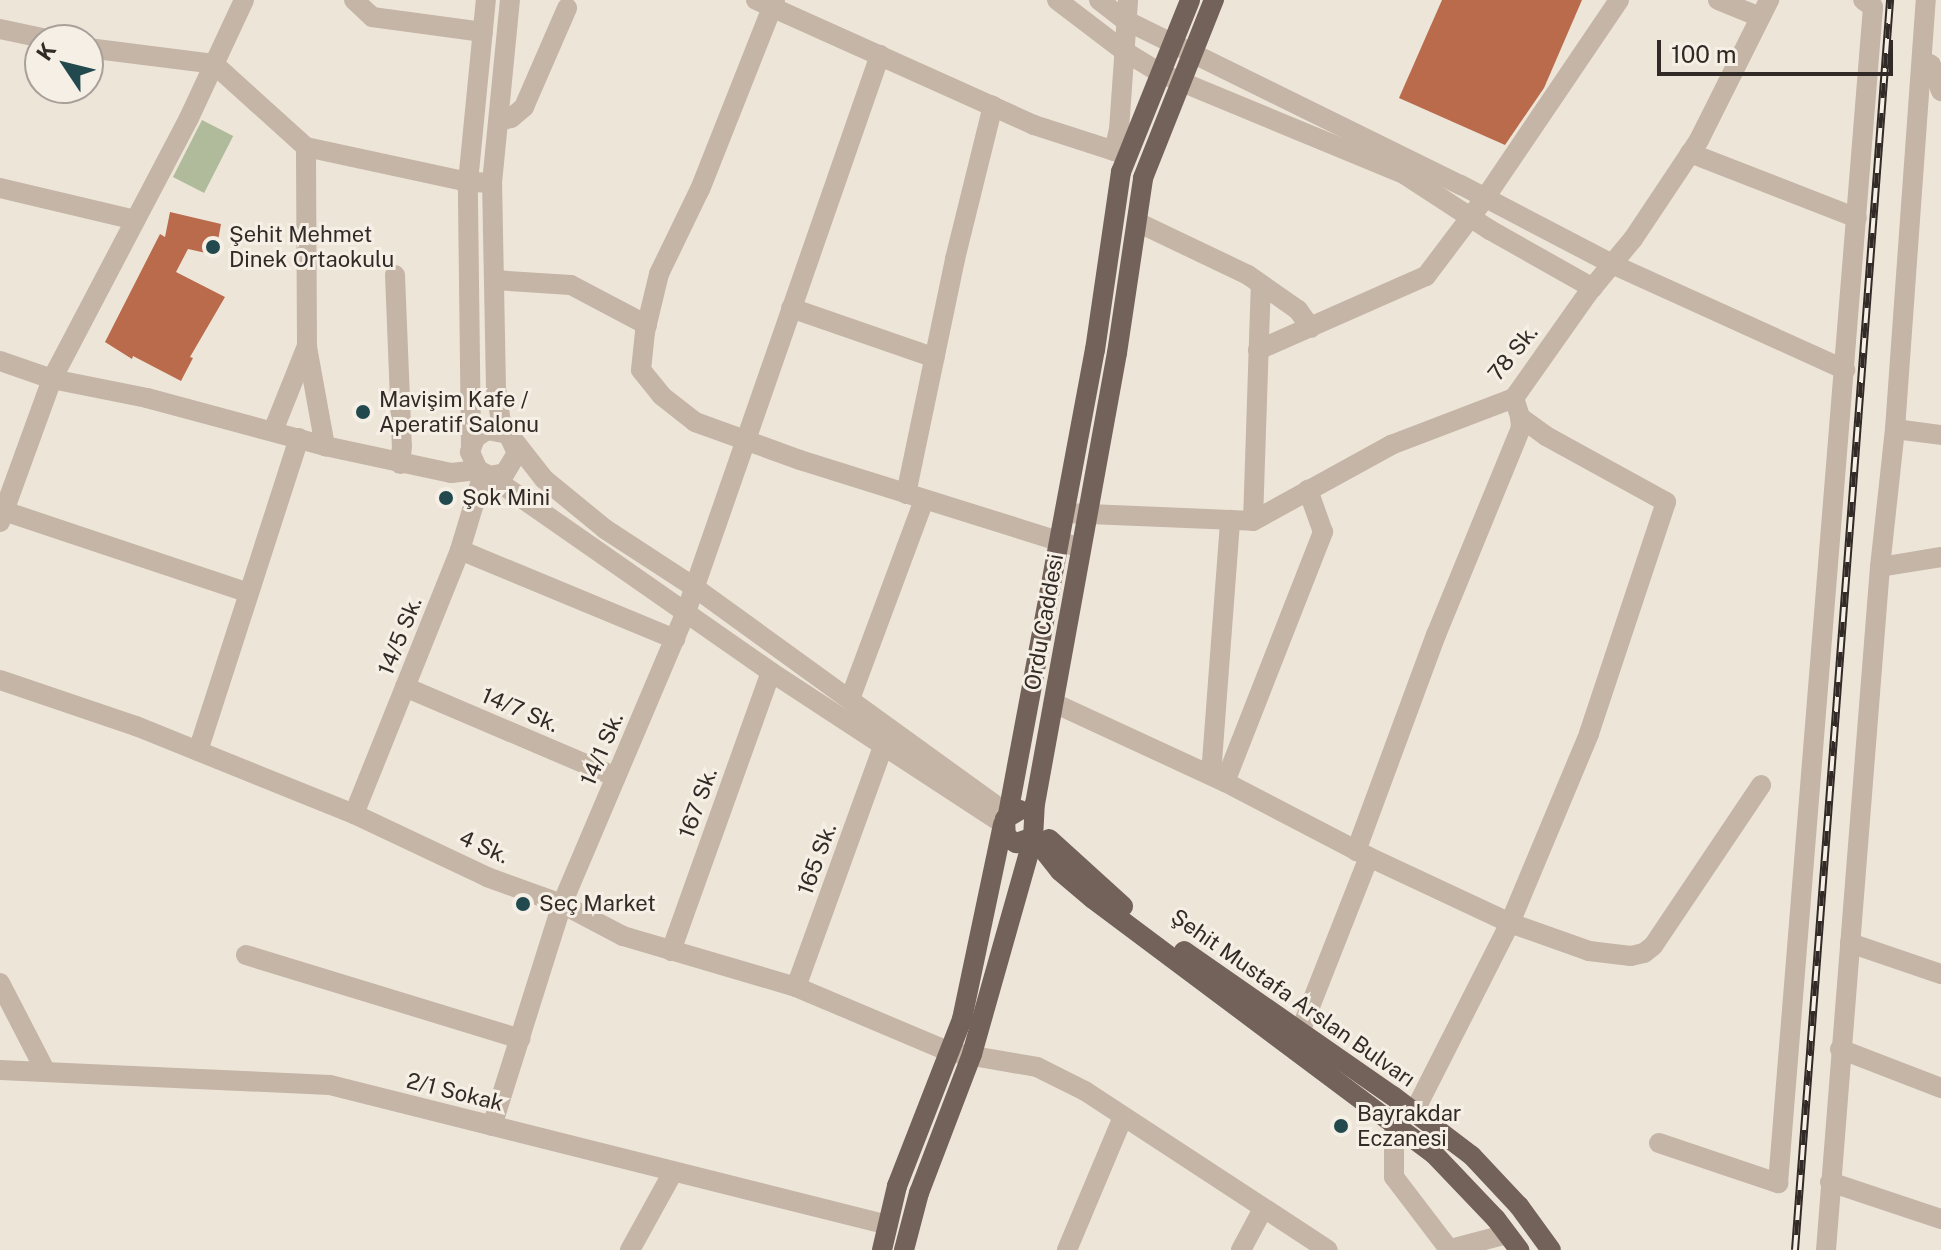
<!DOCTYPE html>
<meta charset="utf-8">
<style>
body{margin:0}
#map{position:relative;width:1941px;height:1250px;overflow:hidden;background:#eee5d9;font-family:"Public Sans",sans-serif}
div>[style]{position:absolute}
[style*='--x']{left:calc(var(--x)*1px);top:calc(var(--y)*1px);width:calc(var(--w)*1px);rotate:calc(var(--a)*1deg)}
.green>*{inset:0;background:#afbb9b;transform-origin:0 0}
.building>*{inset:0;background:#b96b4c}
.minor>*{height:20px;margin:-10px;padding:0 10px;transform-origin:10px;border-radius:10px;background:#c4b5a7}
.major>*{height:20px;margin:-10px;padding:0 10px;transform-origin:10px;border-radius:10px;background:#726259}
.rail>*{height:8px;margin-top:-4px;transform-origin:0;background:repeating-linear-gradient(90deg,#f6efe5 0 15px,#322a26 0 30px);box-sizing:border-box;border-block:2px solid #322a26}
.dots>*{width:22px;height:22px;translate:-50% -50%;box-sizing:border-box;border:4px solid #f6efe5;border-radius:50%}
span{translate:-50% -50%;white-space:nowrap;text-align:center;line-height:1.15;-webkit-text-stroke:6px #f6efe5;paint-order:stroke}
.poi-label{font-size:22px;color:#322a26}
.left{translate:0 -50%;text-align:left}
.street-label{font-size:22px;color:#322a26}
.north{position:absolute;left:24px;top:24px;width:80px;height:80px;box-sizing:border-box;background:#f6efe5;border:2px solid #a8a099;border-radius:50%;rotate:305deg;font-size:22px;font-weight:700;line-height:32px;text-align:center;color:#322a26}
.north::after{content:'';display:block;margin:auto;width:28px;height:36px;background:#21494e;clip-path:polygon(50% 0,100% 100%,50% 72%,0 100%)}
.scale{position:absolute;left:1657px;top:40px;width:236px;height:36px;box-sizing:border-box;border:4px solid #322a26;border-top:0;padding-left:10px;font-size:24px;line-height:28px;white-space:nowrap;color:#322a26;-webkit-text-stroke:6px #f6efe5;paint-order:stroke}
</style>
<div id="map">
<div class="green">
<div style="left:202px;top:120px;width:35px;height:64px;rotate:27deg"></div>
</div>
<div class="building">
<div style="clip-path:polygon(1442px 0,1582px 0,1544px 88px,1505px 145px,1399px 98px)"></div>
<div style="clip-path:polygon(170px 212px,221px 224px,217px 246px,208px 244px,206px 253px,188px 249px,176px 272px,225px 297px,190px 357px,193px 358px,181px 381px,133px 356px,132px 359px,105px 342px,160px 234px,165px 237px)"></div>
</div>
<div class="minor">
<div style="--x:354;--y:0;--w:25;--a:43"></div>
<div style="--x:372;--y:17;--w:112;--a:7.7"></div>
<div style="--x:756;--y:0;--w:305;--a:24.2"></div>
<div style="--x:1034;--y:125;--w:98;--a:17.9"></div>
<div style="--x:775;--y:0;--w:203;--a:111.6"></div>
<div style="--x:700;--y:189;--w:94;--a:115.8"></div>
<div style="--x:659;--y:274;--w:60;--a:103.6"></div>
<div style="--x:645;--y:332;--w:38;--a:96"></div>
<div style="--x:641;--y:370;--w:33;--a:51"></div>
<div style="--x:662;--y:396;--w:42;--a:38.2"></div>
<div style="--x:695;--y:422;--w:112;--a:19.9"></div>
<div style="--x:800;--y:460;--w:294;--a:17.4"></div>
<div style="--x:1057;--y:0;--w:84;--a:37.3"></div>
<div style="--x:1124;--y:51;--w:42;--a:31.4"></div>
<div style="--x:1160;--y:73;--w:264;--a:22.5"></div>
<div style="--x:1404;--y:174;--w:103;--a:33.1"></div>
<div style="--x:1490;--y:230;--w:118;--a:29.4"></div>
<div style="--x:1099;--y:0;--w:33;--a:38"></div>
<div style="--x:1125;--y:20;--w:374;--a:26.2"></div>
<div style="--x:1461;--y:185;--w:173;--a:27.6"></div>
<div style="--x:1614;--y:265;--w:254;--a:24.4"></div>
<div style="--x:1718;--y:0;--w:45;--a:22"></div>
<div style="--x:0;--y:29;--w:53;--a:11.9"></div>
<div style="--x:88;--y:48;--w:127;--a:7.2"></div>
<div style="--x:214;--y:64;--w:124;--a:42.1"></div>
<div style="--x:306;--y:147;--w:166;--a:12.2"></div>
<div style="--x:468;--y:182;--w:24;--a:2"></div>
<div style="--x:1922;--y:60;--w:10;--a:29"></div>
<div style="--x:1931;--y:65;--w:28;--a:69"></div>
<div style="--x:499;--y:121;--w:12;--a:-14"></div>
<div style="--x:511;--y:118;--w:17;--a:-40"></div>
<div style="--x:524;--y:107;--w:108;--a:-66.5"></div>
<div style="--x:1114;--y:151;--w:22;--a:-77"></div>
<div style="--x:1119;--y:130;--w:130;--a:-86"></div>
<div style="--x:1690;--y:153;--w:179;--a:21.3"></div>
<div style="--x:0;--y:188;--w:139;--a:13.3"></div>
<div style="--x:1137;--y:222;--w:123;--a:25.5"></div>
<div style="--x:1248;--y:275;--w:61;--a:35"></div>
<div style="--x:1298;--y:310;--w:22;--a:54"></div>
<div style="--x:395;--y:275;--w:171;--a:87.7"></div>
<div style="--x:402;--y:446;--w:18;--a:96"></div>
<div style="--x:494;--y:280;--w:77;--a:3.7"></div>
<div style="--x:571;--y:285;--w:86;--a:27.8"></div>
<div style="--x:791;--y:308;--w:152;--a:19.1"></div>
<div style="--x:307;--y:347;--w:101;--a:79.7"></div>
<div style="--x:1258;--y:350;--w:184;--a:-23.8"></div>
<div style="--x:1426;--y:276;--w:98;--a:-52.9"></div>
<div style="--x:1485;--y:198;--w:239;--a:-55.9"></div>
<div style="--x:0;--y:361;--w:55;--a:19.1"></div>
<div style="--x:52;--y:379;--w:295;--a:-62.3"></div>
<div style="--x:189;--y:118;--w:130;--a:-65"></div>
<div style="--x:1514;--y:398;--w:20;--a:72"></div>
<div style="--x:1520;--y:417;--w:32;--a:36"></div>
<div style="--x:1546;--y:436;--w:137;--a:28.8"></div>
<div style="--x:1666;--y:502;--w:244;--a:108.4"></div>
<div style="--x:1589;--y:734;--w:205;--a:112.7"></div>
<div style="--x:1510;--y:923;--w:84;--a:19.5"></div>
<div style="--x:1589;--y:951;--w:42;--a:6.8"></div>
<div style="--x:1631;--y:956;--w:13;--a:-13"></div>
<div style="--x:1644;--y:953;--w:11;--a:-38"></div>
<div style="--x:1653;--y:946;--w:194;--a:-56.1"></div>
<div style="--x:1895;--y:429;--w:46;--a:7.4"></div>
<div style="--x:502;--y:430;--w:42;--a:-98.1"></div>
<div style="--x:496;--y:388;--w:205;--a:-91.1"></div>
<div style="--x:492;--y:183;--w:184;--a:-84.4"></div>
<div style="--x:273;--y:431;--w:92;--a:-68.2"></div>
<div style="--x:307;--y:346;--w:199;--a:-90.3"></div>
<div style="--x:515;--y:442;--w:47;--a:51.9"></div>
<div style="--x:544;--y:479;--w:79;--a:39.3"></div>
<div style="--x:605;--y:529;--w:106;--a:33.1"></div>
<div style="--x:694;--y:587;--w:387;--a:35.9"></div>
<div style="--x:471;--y:445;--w:263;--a:-90.7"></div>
<div style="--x:468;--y:182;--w:183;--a:-84.4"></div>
<div style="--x:490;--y:476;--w:343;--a:34.9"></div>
<div style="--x:771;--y:672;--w:277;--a:33.2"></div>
<div style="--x:906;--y:494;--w:240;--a:-78.2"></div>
<div style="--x:955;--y:259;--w:158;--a:-76.1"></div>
<div style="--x:4;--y:511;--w:258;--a:18.5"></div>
<div style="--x:1065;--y:513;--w:188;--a:2.4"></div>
<div style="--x:1253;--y:521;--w:158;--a:-28.8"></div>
<div style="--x:1391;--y:445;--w:132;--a:-20.9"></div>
<div style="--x:1514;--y:398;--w:128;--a:-54.8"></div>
<div style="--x:1588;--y:293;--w:70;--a:-50.2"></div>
<div style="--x:1633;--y:239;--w:119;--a:-56.3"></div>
<div style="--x:1699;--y:140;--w:157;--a:-63.4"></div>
<div style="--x:1253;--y:521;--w:236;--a:-88.1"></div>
<div style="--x:0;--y:522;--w:152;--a:-70"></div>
<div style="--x:52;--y:379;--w:97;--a:11.3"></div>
<div style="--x:147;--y:398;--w:184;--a:15.1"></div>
<div style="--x:325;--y:446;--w:129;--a:12.1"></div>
<div style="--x:451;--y:473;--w:27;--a:-6"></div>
<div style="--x:478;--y:470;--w:13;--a:27"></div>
<div style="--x:490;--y:476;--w:15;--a:-11"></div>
<div style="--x:505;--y:473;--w:23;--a:-59"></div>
<div style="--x:517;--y:453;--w:21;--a:-115"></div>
<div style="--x:508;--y:434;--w:21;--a:-169"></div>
<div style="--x:487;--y:430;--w:14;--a:146"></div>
<div style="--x:475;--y:438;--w:15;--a:110"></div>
<div style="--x:470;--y:452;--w:20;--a:66"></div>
<div style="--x:460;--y:550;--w:233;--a:22.5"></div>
<div style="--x:1880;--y:567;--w:62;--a:-9.3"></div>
<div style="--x:0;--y:680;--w:144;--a:18.7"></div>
<div style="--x:136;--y:726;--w:235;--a:22"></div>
<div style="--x:354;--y:814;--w:147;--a:25.3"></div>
<div style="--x:487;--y:877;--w:80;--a:19.8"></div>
<div style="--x:562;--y:904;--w:69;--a:27.7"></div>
<div style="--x:623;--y:936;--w:180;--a:16.4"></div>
<div style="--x:796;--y:987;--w:167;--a:22.9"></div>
<div style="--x:950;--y:1052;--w:88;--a:9.8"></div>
<div style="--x:1037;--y:1067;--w:54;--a:26.6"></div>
<div style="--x:1085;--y:1091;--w:290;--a:33.2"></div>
<div style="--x:405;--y:687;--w:229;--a:23.1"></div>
<div style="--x:850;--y:699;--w:212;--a:-69.6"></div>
<div style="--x:1054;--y:703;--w:188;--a:24.8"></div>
<div style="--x:1225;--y:782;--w:162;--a:27.5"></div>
<div style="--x:1369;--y:857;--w:156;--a:25.1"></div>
<div style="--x:1510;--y:923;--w:212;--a:116.9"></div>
<div style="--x:198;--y:751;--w:329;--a:-72.1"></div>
<div style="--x:1211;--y:775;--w:256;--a:-85.7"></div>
<div style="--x:1225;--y:782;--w:269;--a:-68.6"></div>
<div style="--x:1323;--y:532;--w:45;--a:-109.7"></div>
<div style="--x:354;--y:814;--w:284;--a:-68.1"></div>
<div style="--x:460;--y:550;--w:79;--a:-73.2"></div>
<div style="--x:1356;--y:851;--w:230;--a:-69.7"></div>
<div style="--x:1436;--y:635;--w:224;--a:-67.7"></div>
<div style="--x:1521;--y:428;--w:11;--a:-95"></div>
<div style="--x:1850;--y:943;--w:96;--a:18.8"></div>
<div style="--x:671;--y:951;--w:296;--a:-70.3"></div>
<div style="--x:246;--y:955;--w:287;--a:17"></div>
<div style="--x:0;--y:983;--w:100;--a:62.7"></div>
<div style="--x:796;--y:987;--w:255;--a:-70.1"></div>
<div style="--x:1300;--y:1032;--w:188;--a:-68.5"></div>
<div style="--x:1840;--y:1049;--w:108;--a:21.1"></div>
<div style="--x:0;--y:1070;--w:330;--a:2.6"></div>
<div style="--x:330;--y:1085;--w:575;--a:14.08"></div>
<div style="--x:1394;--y:1124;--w:53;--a:90"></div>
<div style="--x:1394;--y:1177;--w:89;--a:52.7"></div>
<div style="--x:492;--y:1126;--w:233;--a:-72.5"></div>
<div style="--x:562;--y:904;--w:317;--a:-67"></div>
<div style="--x:686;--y:612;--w:590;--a:-70.8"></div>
<div style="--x:1659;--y:1143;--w:126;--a:18.6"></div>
<div style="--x:1778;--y:1183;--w:1180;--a:-85.38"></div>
<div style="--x:1873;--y:7;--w:12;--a:-145"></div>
<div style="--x:1830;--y:1182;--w:117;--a:18.4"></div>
<div style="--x:630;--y:1250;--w:87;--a:-61.1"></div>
<div style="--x:1067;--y:1250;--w:144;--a:-67.2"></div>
<div style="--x:1241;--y:1250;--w:47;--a:-61.8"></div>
<div style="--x:1447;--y:1250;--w:62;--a:-14.9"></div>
<div style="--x:1826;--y:1250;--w:685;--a:-85.48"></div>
<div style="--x:1880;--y:567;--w:139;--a:-83.8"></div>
<div style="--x:1895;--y:429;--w:430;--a:-85.9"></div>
</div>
<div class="major">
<div style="--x:1020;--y:810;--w:17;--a:149"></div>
<div style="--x:1005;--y:819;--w:18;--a:87"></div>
<div style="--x:1006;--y:837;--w:12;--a:31"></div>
<div style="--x:1016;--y:843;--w:18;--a:-19"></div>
<div style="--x:1033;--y:837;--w:43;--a:51.5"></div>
<div style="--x:1060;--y:871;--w:43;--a:40.3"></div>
<div style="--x:1093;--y:899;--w:426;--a:36.8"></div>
<div style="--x:1434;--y:1154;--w:90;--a:46.4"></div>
<div style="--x:1496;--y:1219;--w:39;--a:53"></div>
<div style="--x:1008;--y:814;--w:472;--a:-79.4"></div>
<div style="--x:1095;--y:350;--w:180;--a:-81.7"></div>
<div style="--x:1121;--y:172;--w:185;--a:-68.1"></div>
<div style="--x:1049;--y:839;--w:100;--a:42.2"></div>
<div style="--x:1184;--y:951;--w:254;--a:34.8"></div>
<div style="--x:1393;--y:1096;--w:99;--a:37.2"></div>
<div style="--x:1472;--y:1156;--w:69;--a:46.8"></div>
<div style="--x:1519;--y:1206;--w:54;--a:54"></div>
<div style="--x:882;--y:1250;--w:66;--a:-76.8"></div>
<div style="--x:897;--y:1186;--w:179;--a:-68.7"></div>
<div style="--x:962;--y:1019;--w:199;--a:-78.1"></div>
<div style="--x:904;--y:1250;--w:59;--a:-75.3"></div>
<div style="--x:919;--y:1193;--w:149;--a:-69.1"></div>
<div style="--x:972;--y:1054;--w:223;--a:-74.2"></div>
<div style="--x:1033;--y:839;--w:35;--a:-87"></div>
<div style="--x:1035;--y:804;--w:458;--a:-79.7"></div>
<div style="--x:1117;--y:353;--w:177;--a:-81.5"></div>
<div style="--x:1143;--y:178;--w:192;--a:-68.3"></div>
</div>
<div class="rail">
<div style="--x:1795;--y:1250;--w:1254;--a:-85.65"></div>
</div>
<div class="dots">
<div style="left:213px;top:247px;background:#21494e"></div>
<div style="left:363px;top:412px;background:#21494e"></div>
<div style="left:446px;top:498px;background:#21494e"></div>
<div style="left:523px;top:904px;background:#21494e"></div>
<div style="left:1341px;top:1126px;background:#21494e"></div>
</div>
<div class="poi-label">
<span class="left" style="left:229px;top:247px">Şehit Mehmet<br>Dinek Ortaokulu</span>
<span class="left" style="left:379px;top:412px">Mavişim Kafe /<br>Aperatif Salonu</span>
<span class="left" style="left:462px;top:498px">Şok Mini</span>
<span class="left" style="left:539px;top:904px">Seç Market</span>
<span class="left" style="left:1357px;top:1126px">Bayrakdar<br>Eczanesi</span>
</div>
<div class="street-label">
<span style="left:1513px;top:353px;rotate:-51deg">78 Sk.</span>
<span style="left:1044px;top:622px;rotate:-80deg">Ordu Caddesi</span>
<span style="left:400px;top:636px;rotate:-68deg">14/5 Sk.</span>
<span style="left:520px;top:710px;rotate:23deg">14/7 Sk.</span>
<span style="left:602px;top:749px;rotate:-67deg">14/1 Sk.</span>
<span style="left:698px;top:803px;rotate:-70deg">167 Sk.</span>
<span style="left:484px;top:847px;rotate:24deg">4 Sk.</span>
<span style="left:817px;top:859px;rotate:-70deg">165 Sk.</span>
<span style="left:1293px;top:998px;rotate:35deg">Şehit Mustafa Arslan Bulvarı</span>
<span style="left:455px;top:1092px;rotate:14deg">2/1 Sokak</span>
</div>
<div class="north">K</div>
<div class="scale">100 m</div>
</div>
